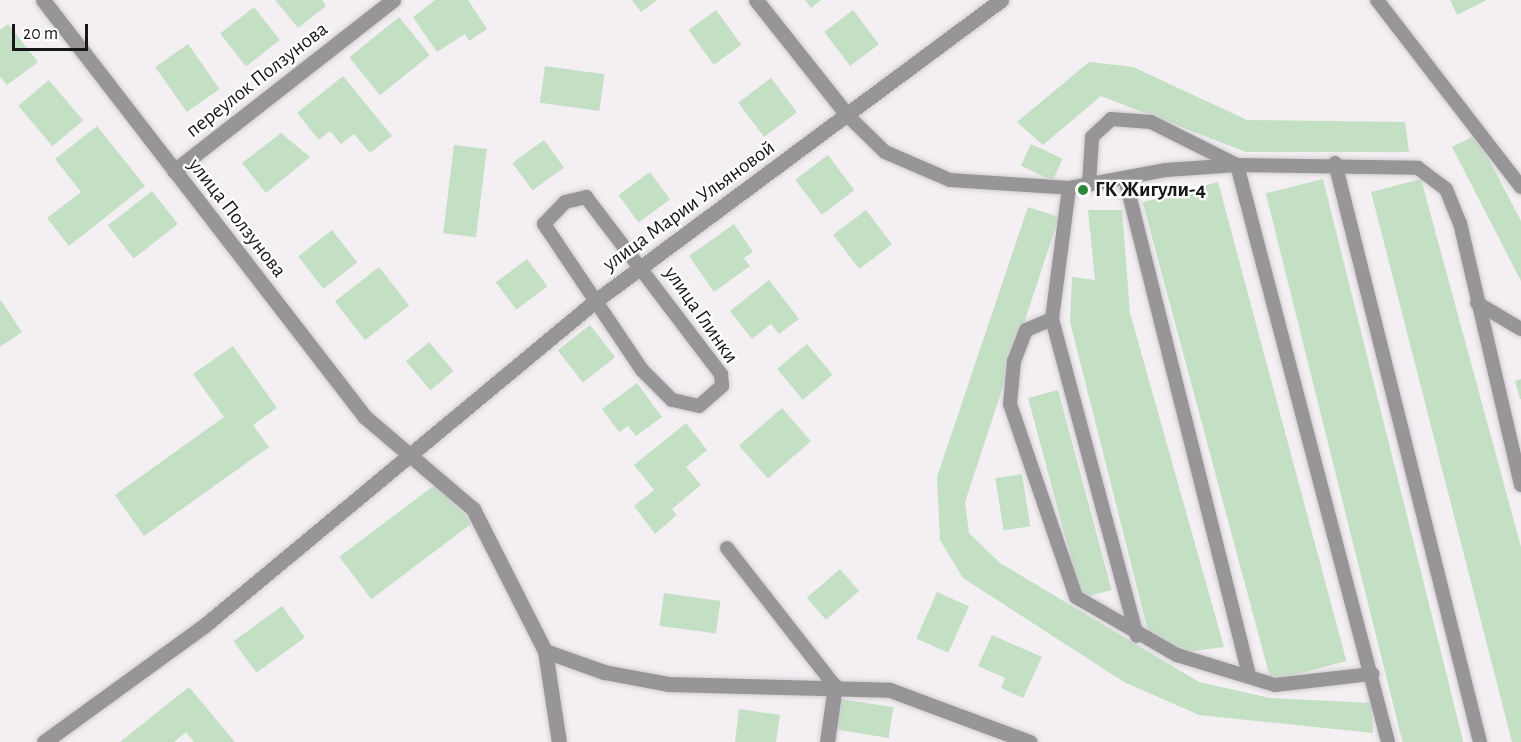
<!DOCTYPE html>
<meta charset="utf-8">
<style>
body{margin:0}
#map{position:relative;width:1521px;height:742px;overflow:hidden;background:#f3eff3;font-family:"Alegreya Sans",sans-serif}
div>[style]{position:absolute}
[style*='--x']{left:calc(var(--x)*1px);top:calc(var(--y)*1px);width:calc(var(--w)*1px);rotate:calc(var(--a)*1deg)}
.building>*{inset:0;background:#c3e0c4;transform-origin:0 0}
.roads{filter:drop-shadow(0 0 2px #d0ccd0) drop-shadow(0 0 2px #d0ccd0)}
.service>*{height:14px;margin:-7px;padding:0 7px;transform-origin:7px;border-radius:7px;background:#979597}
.minor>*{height:15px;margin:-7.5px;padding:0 7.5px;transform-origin:7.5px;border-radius:7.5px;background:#979597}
.dots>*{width:16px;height:16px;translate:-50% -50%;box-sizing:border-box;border:3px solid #fff;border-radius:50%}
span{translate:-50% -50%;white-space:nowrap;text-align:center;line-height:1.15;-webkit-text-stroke:4.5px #fff;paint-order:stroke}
.street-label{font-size:21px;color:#181718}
.poi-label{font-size:21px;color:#181718;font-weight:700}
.left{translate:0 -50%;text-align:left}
.scale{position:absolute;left:12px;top:24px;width:76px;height:27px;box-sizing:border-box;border:3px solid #181718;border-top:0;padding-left:8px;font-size:18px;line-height:21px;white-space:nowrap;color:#181718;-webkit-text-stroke:4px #fff;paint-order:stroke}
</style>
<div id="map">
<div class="building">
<div style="clip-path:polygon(275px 0,322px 0,326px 6px,298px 28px)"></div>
<div style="clip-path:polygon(435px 0,468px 0,487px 29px,469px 41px,465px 34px,437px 52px,413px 17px)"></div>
<div style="clip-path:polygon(632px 0,657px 0,641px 12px)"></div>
<div style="clip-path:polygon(805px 0,821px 0,811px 8px)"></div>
<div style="clip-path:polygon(1450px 0,1487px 0,1457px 15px)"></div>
<div style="left:254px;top:7px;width:42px;height:43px;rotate:52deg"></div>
<div style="left:716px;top:10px;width:43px;height:34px;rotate:54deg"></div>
<div style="left:853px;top:10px;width:43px;height:36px;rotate:53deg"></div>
<div style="left:399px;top:17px;width:49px;height:64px;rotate:51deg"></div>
<div style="clip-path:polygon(8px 24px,38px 62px,7px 85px,0 77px,0 30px)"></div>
<div style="left:188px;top:44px;width:55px;height:40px;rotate:55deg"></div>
<div style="clip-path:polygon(1089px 62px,1133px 67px,1247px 120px,1405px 122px,1409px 152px,1246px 152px,1101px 96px,1043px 145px,1017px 122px)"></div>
<div style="left:545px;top:66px;width:60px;height:37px;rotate:8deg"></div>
<div style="clip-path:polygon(343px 76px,392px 136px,370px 153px,354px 134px,341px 144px,330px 131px,319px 140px,297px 113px)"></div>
<div style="left:771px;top:78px;width:43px;height:41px;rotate:53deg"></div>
<div style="left:49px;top:80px;width:53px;height:40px;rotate:50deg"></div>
<div style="clip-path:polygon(97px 126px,145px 186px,69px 246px,47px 218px,81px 192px,55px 159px)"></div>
<div style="clip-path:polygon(281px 133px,310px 157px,266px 193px,242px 163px)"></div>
<div style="clip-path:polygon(1476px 135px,1521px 221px,1521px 281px,1452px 147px)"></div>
<div style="left:544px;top:140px;width:34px;height:39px;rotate:54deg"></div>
<div style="left:1031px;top:144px;width:35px;height:24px;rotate:25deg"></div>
<div style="left:454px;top:145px;width:33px;height:89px;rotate:7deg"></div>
<div style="left:828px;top:155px;width:44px;height:41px;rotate:53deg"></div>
<div style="left:650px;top:172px;width:34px;height:39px;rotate:54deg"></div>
<div style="left:1323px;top:179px;width:580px;height:59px;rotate:76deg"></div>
<div style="clip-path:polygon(1421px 179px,1521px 547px,1521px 742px,1512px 742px,1371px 192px)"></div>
<div style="left:1218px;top:182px;width:496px;height:78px;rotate:75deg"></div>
<div style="left:152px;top:191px;width:42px;height:56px;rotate:52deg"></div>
<div style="clip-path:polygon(1028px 207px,1059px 217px,965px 502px,969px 533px,1000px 563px,1199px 682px,1270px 698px,1372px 703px,1373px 733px,1199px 715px,1124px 682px,963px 578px,940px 540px,937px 477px)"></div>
<div style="left:866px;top:210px;width:43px;height:41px;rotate:53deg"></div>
<div style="clip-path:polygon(1088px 210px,1122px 210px,1130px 313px,1224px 647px,1185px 652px,1149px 635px,1070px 322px,1072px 277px,1095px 280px)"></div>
<div style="clip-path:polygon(734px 224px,753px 252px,744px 258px,750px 266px,714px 292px,689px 256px)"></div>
<div style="left:332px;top:230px;width:41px;height:43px;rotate:52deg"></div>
<div style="left:527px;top:259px;width:34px;height:39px;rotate:53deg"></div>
<div style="left:379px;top:267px;width:49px;height:56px;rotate:52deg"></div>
<div style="clip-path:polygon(769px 280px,799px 319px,779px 334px,771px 324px,752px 339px,730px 311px)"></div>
<div style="clip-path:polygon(0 299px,22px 332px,0 347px)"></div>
<div style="left:590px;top:325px;width:41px;height:41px;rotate:52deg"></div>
<div style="left:429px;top:342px;width:38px;height:30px;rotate:50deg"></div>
<div style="left:807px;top:344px;width:40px;height:39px;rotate:50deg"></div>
<div style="clip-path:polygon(233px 346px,277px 408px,253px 425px,269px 447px,144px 536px,115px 495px,224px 417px,193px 374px)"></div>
<div style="clip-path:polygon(1521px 379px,1521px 399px,1520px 399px,1515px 381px)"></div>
<div style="clip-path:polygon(637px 383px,662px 417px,636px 436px,628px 426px,619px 432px,602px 409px)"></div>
<div style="left:1058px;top:390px;width:207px;height:31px;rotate:75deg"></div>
<div style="left:782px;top:408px;width:44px;height:57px;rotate:49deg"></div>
<div style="clip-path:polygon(686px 423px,707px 450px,686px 467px,701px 485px,672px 509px,677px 515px,655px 534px,634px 506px,654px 490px,634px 465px)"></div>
<div style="left:1022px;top:474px;width:53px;height:27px;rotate:81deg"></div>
<div style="left:440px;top:481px;width:53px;height:126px;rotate:53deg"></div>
<div style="left:840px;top:569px;width:29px;height:44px;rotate:49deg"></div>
<div style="left:937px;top:592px;width:35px;height:51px;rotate:24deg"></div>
<div style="left:664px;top:593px;width:57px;height:33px;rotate:8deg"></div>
<div style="left:282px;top:606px;width:39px;height:60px;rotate:54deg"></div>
<div style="clip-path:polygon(992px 635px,1042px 657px,1023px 698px,1001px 688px,1005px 678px,978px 666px)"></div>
<div style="clip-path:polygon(189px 687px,235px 742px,194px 742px,186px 732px,174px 742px,120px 742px)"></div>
<div style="left:841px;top:699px;width:53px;height:31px;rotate:9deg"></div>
<div style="clip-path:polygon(739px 709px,780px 715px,776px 742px,735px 742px)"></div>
</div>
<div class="roads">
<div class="service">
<div style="--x:1377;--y:0;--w:236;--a:52.4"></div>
<div style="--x:848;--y:116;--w:52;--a:44.2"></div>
<div style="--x:885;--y:152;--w:71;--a:23.3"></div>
<div style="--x:950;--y:180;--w:119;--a:3.8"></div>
<div style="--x:1069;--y:188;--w:99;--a:-10.5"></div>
<div style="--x:1166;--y:170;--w:71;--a:-4"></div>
<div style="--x:1237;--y:165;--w:181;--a:0.9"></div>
<div style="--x:1418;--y:168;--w:35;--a:37"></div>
<div style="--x:1446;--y:189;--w:37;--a:68"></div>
<div style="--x:1460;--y:223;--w:269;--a:76.9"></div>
<div style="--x:1335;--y:163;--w:597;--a:75.94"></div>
<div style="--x:1125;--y:178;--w:512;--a:75.99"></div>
<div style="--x:1089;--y:185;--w:48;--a:-86.4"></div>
<div style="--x:1092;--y:137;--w:26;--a:-43"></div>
<div style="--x:1111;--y:119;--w:40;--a:4.3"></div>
<div style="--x:1151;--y:122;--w:96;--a:26.6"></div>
<div style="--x:1237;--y:165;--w:596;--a:75.33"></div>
<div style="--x:1069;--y:188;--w:132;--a:97.4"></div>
<div style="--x:1052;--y:319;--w:328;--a:75"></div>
<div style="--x:586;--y:197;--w:223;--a:52.7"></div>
<div style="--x:721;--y:374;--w:12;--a:85"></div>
<div style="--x:722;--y:386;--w:30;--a:139"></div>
<div style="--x:699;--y:406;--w:28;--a:-167"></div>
<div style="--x:672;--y:400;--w:42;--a:-135"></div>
<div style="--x:642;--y:370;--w:176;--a:-123.9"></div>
<div style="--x:544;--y:224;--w:30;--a:-46"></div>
<div style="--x:565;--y:202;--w:22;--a:-13"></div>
<div style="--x:1477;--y:303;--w:51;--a:30.6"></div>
<div style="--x:1052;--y:319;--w:28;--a:157"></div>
<div style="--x:1026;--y:330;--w:33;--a:111"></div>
<div style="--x:1014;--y:361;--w:43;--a:95.3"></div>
<div style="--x:1010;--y:404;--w:204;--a:71.1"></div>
<div style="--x:1076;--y:597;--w:116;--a:29.9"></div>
<div style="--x:1177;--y:655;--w:102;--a:17"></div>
<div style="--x:1275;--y:685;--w:98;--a:-6.5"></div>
<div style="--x:727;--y:548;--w:175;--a:52"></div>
</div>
<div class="minor">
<div style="--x:43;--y:0;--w:527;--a:52.33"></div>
<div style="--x:365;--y:417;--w:142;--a:40.4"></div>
<div style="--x:473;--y:509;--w:159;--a:63.1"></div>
<div style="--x:545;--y:651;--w:92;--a:81.3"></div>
<div style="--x:756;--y:0;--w:148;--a:51.6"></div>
<div style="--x:174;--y:171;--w:278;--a:-38"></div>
<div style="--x:545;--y:651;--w:63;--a:19.6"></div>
<div style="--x:604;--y:672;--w:65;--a:10.6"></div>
<div style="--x:668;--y:684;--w:222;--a:1.5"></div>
<div style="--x:890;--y:690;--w:149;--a:20.4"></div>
<div style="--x:44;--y:742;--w:199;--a:-36"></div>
<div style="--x:205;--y:625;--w:506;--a:-39.7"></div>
<div style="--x:594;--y:302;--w:507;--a:-36.58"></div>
<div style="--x:827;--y:742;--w:57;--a:-81.9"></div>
</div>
</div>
<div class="dots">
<div style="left:1083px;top:190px;background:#2c8839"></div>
</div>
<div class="street-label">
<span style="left:257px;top:80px;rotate:-38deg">переулок Ползунова</span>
<span style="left:689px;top:206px;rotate:-36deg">улица Марии Ульяновой</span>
<span style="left:237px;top:218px;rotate:52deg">улица Ползунова</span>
<span style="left:701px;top:315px;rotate:55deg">улица Глинки</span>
</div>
<div class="poi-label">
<span class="left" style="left:1095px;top:190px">ГК Жигули-4</span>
</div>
<div class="scale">20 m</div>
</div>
